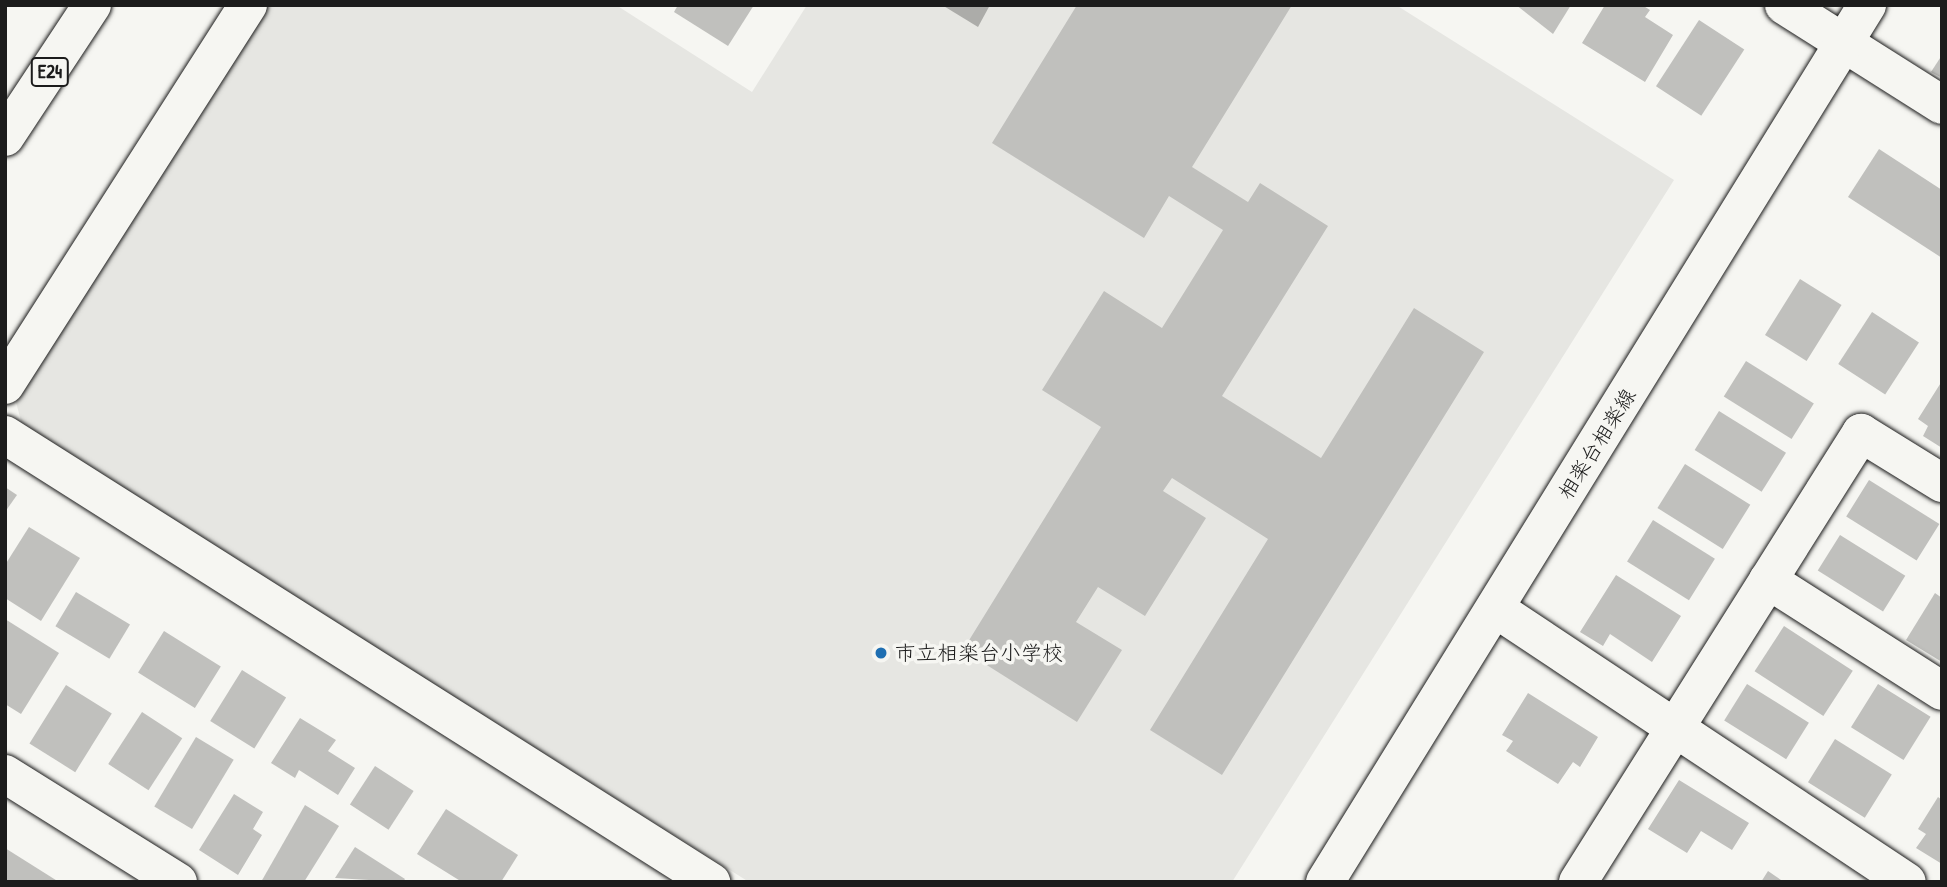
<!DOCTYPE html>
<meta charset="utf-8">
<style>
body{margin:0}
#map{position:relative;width:1947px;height:887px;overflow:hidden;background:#f6f6f2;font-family:"Patrick Hand","Klee One",sans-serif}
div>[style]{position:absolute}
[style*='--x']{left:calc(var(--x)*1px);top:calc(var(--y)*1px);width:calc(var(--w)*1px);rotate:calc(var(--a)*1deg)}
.built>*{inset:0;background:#e6e6e2}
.water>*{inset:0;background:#acaca9}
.building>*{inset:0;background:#c0c0bd;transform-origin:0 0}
.roads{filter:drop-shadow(0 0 2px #1c1c1c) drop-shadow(0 0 2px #1c1c1c)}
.street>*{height:38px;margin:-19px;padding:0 19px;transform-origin:19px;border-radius:19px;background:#f6f6f2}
.secondary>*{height:38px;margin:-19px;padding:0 19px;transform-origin:19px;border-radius:19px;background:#f6f6f2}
.highway>*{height:38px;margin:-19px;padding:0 19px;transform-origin:19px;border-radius:19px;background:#f6f6f2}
.dots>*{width:19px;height:19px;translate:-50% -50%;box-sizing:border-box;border:4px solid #f6f6f2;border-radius:50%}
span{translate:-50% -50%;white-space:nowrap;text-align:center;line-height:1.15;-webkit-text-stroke:7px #f6f6f2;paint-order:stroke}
.shield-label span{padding:2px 5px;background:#f6f6f2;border:2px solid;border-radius:5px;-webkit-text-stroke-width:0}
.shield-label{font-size:19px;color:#1c1c1c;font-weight:700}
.street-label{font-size:21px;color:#1c1c1c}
.poi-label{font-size:21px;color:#1c1c1c}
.left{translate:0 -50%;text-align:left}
.frame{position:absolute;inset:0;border:7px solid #1c1c1c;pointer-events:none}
</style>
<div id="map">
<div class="built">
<div style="clip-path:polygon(268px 5px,616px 5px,752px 92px,807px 5px,1396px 5px,1674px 180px,1232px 882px,749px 882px,22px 425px,16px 402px)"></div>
</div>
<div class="water">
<div style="clip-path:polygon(942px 5px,990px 5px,978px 27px)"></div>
</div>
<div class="building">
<div style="clip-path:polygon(678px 5px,754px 5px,728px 46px,674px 12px)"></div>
<div style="clip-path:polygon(1077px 5px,1292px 5px,1192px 167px,1248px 202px,1260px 183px,1328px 226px,1222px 396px,1321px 458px,1414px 308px,1484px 352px,1222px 775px,1150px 730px,1268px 539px,1172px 478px,1163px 491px,1206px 518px,1145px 616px,1098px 587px,1076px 622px,1122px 650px,1077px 722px,963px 650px,1101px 427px,1042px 390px,1104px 291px,1162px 328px,1223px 230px,1169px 196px,1144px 238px,992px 143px)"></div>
<div style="clip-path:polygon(1516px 5px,1571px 5px,1553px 34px)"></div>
<div style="clip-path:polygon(1605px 5px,1642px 5px,1650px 10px,1645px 17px,1673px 35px,1645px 82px,1582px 43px)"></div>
<div style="left:1699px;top:20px;width:54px;height:79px;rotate:33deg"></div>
<div style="clip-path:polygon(1942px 55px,1942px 78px,1931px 72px)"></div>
<div style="clip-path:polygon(1879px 149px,1942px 190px,1942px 258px,1848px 197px)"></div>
<div style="left:1800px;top:279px;width:49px;height:66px;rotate:32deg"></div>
<div style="left:1872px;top:312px;width:56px;height:62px;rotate:33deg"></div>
<div style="left:1746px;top:361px;width:80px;height:42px;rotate:32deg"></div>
<div style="clip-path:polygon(1942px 381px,1942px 448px,1923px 436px,1928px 426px,1918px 419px)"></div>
<div style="left:1719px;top:411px;width:79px;height:46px;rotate:32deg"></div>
<div style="left:1685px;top:464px;width:77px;height:52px;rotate:32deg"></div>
<div style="left:1869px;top:480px;width:83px;height:43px;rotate:32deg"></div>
<div style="clip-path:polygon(5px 487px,17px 495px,5px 512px)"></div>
<div style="left:1653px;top:520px;width:73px;height:49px;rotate:32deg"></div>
<div style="clip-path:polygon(29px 527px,80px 558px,41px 621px,5px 598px,5px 565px)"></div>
<div style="left:1840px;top:535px;width:77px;height:42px;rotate:32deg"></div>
<div style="clip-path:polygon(1616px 575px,1681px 616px,1652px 662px,1610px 634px,1603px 646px,1580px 632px)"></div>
<div style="left:76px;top:592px;width:63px;height:40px;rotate:31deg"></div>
<div style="clip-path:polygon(1935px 593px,1942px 598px,1942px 662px,1906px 640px)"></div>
<div style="clip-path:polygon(5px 619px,59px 653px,21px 714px,5px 704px)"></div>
<div style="left:1784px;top:626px;width:82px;height:54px;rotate:33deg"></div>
<div style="left:164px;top:631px;width:67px;height:49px;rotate:32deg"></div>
<div style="left:242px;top:670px;width:52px;height:60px;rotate:32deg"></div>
<div style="left:1747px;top:684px;width:73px;height:43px;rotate:32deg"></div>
<div style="left:1878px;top:684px;width:62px;height:51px;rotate:32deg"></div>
<div style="left:66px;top:685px;width:54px;height:69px;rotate:32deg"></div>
<div style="clip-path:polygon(1528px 693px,1598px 737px,1580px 767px,1573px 762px,1558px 784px,1506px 751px,1513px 741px,1502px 735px)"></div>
<div style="left:142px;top:712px;width:48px;height:62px;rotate:33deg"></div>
<div style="clip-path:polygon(300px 718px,336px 740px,328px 751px,355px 768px,338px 795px,299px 770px,295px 778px,271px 763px)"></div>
<div style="left:196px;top:737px;width:44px;height:81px;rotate:31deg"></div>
<div style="left:1835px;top:739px;width:67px;height:51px;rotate:32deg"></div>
<div style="left:375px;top:766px;width:46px;height:46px;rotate:33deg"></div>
<div style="clip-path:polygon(1679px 780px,1749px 823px,1732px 850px,1701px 831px,1687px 853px,1648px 829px)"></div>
<div style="clip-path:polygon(234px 794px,263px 812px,253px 829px,262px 835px,238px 875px,199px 850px)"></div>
<div style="clip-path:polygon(1938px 797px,1942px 800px,1942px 864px,1916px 848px,1926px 834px,1918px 829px)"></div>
<div style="clip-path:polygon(305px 805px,339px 826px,304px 882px,261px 882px)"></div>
<div style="clip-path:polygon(446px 809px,518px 855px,501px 882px,462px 882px,417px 854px)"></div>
<div style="clip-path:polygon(355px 847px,405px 879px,403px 882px,335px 878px)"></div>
<div style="clip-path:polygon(5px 848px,59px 882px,5px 882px)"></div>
<div style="clip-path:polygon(1768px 871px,1784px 882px,1761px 882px)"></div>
</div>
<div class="roads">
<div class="street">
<div style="--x:1784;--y:5;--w:187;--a:32.3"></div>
<div style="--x:5;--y:385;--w:451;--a:-57.4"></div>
<div style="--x:5;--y:435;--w:836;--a:32.34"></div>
<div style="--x:1768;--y:580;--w:206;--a:32.5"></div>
<div style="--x:1496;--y:609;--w:493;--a:33.6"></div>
<div style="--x:5;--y:774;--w:204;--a:32"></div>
<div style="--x:1578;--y:882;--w:531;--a:-57.78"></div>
<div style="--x:1861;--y:433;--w:95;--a:31.7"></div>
</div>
<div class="secondary">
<div style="--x:1325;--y:882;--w:1031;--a:-58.28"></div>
</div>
<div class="highway">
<div style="--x:5;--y:137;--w:158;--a:-56.6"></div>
</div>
</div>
<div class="dots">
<div style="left:881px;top:653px;background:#1f6fb2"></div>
</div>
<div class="shield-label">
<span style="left:50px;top:72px">E24</span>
</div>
<div class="street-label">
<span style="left:1597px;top:444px;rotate:-58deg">相楽台相楽線</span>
</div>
<div class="poi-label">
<span class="left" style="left:895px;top:653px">市立相楽台小学校</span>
</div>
<div class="frame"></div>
</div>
